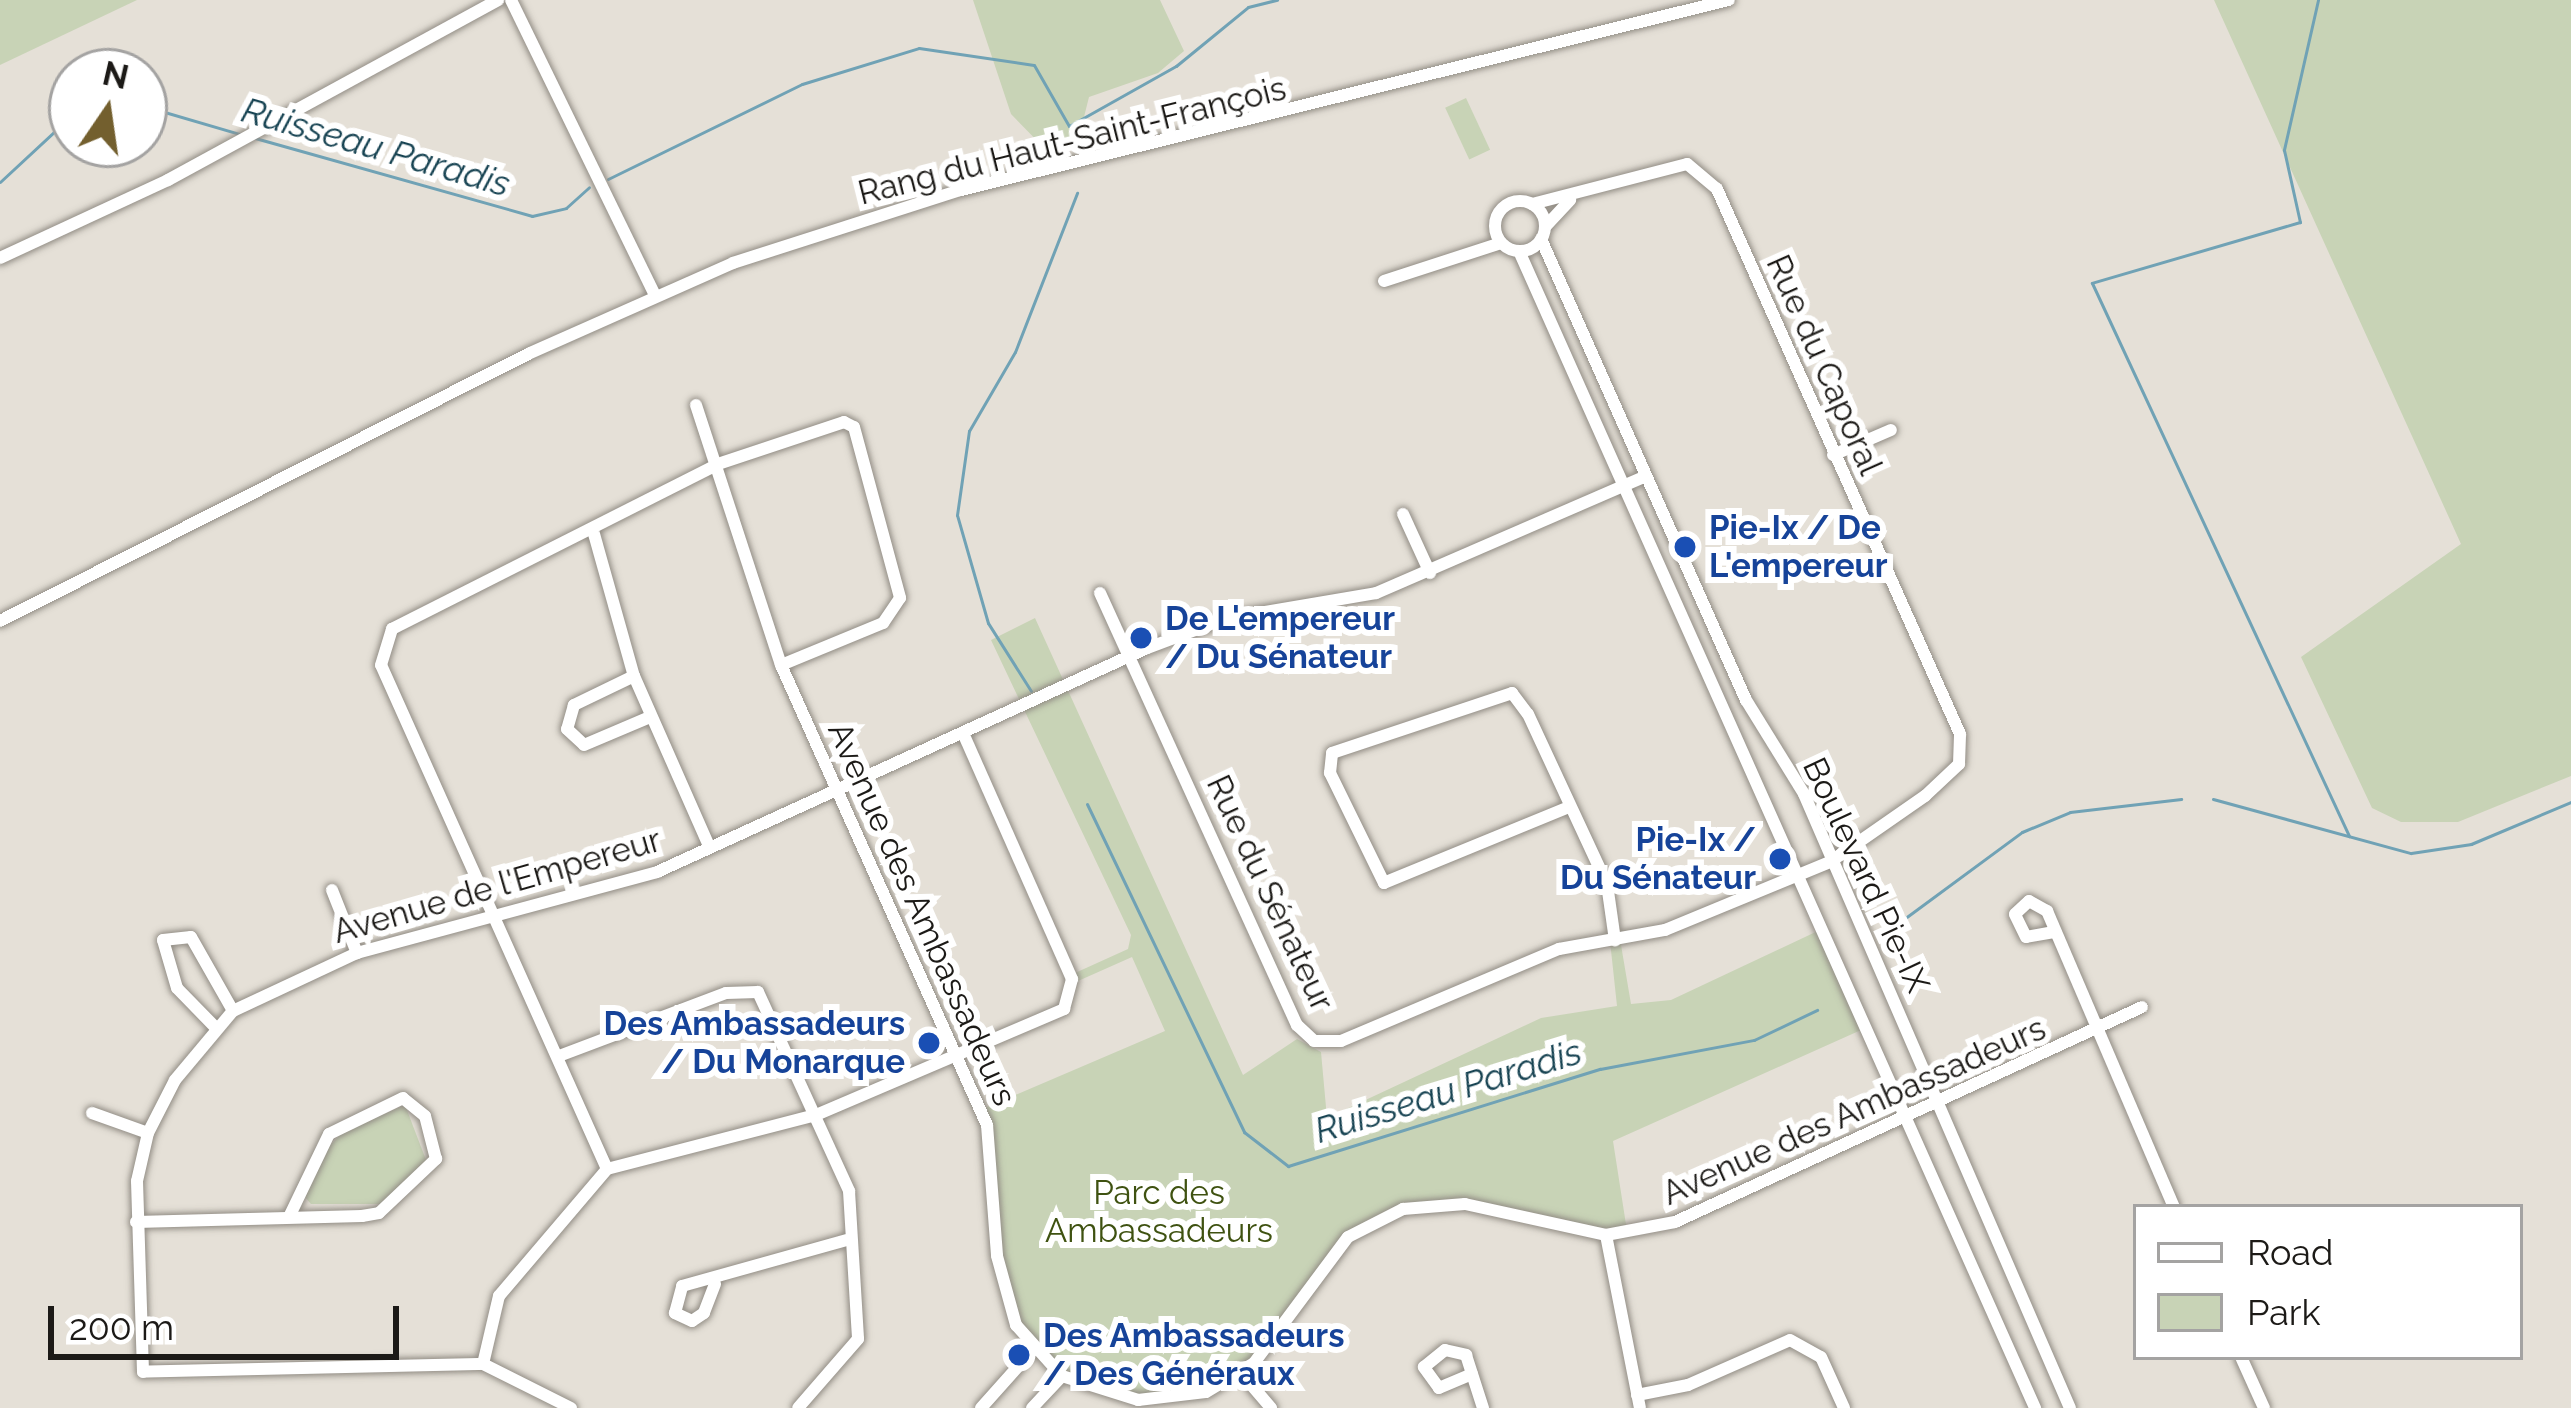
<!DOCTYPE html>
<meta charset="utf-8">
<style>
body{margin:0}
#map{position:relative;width:2571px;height:1408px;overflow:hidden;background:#e5e0d7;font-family:Raleway,sans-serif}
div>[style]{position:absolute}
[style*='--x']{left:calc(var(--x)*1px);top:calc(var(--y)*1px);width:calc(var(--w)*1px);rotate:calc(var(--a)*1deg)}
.green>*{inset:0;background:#c8d3b6;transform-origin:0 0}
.stream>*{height:3px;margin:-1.5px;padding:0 1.5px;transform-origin:1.5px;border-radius:1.5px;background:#70a2b5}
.roads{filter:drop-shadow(0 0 3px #928d85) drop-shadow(0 0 3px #928d85)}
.minor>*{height:12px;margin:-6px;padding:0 6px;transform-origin:6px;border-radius:6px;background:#fff}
.minor>.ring{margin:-6px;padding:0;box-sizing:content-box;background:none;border:12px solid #fff;border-radius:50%}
.dots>*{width:33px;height:33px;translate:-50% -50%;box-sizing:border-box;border:6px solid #fff;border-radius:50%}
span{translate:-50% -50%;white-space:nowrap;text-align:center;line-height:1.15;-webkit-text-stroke:12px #fff;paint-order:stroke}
.street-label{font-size:33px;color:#1c1a17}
.transit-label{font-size:33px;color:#164399;font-weight:700}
.left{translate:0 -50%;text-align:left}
.right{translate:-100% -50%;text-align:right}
.park-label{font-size:33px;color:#3f5211}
.water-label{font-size:36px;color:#184453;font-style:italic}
.legend{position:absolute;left:2133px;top:1204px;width:390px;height:156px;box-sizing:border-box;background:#fff;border:3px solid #a4a3a2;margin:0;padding:15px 21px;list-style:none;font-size:36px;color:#1c1a17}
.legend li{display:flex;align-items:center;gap:24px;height:60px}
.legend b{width:60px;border:3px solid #a4a3a2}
.north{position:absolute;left:48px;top:48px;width:120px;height:120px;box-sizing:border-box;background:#fff;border:3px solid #a4a3a2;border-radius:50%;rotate:13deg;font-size:33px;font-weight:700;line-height:48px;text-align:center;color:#1c1a17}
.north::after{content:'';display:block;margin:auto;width:42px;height:54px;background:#735f2e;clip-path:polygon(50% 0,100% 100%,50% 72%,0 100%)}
.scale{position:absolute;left:48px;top:1306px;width:351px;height:54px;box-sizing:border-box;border:6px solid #1c1a17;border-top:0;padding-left:15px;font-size:36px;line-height:42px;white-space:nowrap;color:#1c1a17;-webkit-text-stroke:9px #fff;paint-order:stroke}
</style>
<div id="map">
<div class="green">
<div style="clip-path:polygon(0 0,137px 0,0 65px)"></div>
<div style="clip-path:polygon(973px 0,1160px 0,1184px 51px,1158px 73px,1089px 97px,1078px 141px,1051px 155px,1011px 114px)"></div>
<div style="clip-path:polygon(2214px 0,2571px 0,2571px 776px,2458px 822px,2401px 822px,2372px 808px,2301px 657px,2461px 544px)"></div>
<div style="left:1466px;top:98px;width:57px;height:23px;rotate:65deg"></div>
<div style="clip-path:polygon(1035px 618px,1243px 1075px,1297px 1039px,1321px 1052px,1327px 1118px,1541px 1018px,1617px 1006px,1610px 941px,1620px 939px,1631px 1004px,1671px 1000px,1822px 929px,1870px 1026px,1613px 1141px,1627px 1231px,1420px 1204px,1348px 1237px,1254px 1363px,1206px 1392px,1138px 1400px,1079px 1382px,1032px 1351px,1003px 1291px,980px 1110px,1165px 1031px,1132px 957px,1078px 981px,1075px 973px,1128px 949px,1131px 935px,991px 640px)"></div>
<div style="clip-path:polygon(405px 1105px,426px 1160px,382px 1204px,311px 1204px,304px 1196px,317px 1159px,344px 1131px)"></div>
</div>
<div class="stream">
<div style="--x:2318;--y:0;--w:154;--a:102.8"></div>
<div style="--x:2284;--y:150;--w:74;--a:77.5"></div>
<div style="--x:2300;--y:222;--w:217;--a:163.7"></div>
<div style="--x:2092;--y:283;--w:610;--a:65.07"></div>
<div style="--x:144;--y:106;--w:100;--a:16.3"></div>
<div style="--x:255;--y:138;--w:288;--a:15.7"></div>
<div style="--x:532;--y:216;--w:35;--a:-13"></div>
<div style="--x:566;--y:208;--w:31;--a:-42"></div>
<div style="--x:608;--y:179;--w:216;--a:-26.1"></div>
<div style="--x:802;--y:84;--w:122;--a:-17.1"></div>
<div style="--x:919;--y:48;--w:116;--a:8.4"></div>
<div style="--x:1034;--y:65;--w:70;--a:60.2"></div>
<div style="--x:1069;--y:126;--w:123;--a:-29.3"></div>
<div style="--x:1176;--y:66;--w:93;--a:-39.3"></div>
<div style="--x:1248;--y:7;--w:30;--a:-14"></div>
<div style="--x:0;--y:182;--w:98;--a:-42.9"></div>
<div style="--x:1031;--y:691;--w:80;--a:-122.3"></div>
<div style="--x:988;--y:623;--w:112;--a:-106"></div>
<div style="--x:957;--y:515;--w:85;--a:-81.9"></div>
<div style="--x:969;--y:431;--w:91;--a:-59.8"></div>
<div style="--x:1015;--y:352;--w:171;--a:-68.7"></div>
<div style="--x:2213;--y:799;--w:205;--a:15.3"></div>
<div style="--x:2411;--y:853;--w:61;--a:-8.5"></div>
<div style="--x:2471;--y:844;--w:108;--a:-22.8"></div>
<div style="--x:1087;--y:804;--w:364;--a:64.4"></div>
<div style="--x:1244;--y:1132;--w:56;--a:37.7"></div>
<div style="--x:1288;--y:1166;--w:327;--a:-17.3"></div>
<div style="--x:1600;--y:1069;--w:157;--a:-10.7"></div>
<div style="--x:1754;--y:1040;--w:70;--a:-25.5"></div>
<div style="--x:1889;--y:930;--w:165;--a:-36.4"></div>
<div style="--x:2022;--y:832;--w:52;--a:-22.6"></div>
<div style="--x:2070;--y:812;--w:112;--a:-6.7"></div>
</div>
<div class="roads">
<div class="minor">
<div style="--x:511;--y:0;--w:326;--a:64"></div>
<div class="ring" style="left:1495px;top:201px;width:38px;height:38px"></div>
<div style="--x:1545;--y:227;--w:37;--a:-47"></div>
<div style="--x:1541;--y:239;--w:505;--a:66.03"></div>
<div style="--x:1746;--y:700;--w:110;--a:58.3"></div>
<div style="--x:1804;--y:794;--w:669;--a:66.58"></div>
<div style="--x:1519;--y:251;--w:1267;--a:65.96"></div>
<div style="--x:0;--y:258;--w:185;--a:-24.9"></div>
<div style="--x:168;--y:180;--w:376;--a:-28.6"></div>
<div style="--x:1384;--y:281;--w:123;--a:-18"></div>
<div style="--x:696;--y:405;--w:274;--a:71.9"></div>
<div style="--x:781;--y:665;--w:504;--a:65.88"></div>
<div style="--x:987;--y:1125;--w:131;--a:85.6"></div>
<div style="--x:997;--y:1256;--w:72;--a:74.6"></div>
<div style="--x:1016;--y:1325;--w:69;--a:48"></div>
<div style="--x:1062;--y:1376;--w:80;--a:17.5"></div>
<div style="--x:1138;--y:1400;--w:68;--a:-6.7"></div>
<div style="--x:1206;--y:1392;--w:56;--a:-31.1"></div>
<div style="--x:1254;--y:1363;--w:157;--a:-53.3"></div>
<div style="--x:1348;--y:1237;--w:62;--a:-27"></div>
<div style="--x:1403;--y:1209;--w:62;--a:-4.6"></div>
<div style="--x:1465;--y:1204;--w:144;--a:12.4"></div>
<div style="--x:1606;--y:1235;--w:70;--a:-10.7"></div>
<div style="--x:1675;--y:1222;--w:514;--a:-24.72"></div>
<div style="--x:1833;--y:455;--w:63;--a:-23.3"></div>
<div style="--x:1403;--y:514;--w:65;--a:65.4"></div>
<div style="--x:594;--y:534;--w:148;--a:74.3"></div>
<div style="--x:634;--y:676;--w:186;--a:66.2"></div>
<div style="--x:1100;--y:593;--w:475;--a:65.5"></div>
<div style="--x:1297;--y:1025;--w:23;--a:43"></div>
<div style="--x:1314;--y:1041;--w:27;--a:0"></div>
<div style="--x:1341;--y:1041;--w:237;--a:-22.9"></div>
<div style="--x:1559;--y:949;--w:108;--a:-10.2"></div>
<div style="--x:1665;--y:930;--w:178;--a:-22.4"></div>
<div style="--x:1830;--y:862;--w:116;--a:-34.8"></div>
<div style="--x:1925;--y:796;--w:47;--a:-43.3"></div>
<div style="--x:1959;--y:764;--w:30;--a:-88"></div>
<div style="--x:1960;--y:734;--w:597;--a:-114.03"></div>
<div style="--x:1717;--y:189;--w:39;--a:-140"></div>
<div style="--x:1687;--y:164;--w:160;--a:165.5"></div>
<div style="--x:0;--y:621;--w:594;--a:-26.82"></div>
<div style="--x:530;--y:353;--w:222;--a:-23.9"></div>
<div style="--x:733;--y:263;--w:239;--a:-17.8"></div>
<div style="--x:961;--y:190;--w:791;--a:-13.9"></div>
<div style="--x:634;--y:676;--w:67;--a:154.2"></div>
<div style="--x:574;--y:705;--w:25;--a:106"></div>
<div style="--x:567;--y:729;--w:23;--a:43"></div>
<div style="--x:584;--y:745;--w:72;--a:-23"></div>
<div style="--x:1569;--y:807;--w:200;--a:157.7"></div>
<div style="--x:1384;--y:883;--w:123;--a:-116.1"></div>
<div style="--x:1330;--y:773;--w:20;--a:-84"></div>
<div style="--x:1332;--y:753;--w:190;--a:-18.4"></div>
<div style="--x:1512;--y:693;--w:26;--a:53"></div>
<div style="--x:1528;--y:714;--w:187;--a:65.1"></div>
<div style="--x:1607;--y:884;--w:57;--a:81.9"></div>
<div style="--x:332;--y:890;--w:68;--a:68.4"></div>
<div style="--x:2054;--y:932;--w:28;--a:170"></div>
<div style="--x:2026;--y:937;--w:25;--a:-116"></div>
<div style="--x:2015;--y:914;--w:19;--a:-43"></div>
<div style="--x:2029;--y:901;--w:21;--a:29"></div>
<div style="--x:2047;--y:911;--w:322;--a:66.8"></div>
<div style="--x:215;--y:1027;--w:54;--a:-134.3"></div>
<div style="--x:177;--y:988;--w:50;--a:-106.3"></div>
<div style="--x:163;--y:940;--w:28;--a:-6"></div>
<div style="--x:191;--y:937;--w:85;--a:60.4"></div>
<div style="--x:559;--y:1056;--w:178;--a:-20.7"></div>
<div style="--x:726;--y:993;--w:32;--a:-2"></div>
<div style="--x:758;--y:992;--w:219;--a:65.4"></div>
<div style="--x:849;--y:1191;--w:148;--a:86.5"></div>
<div style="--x:858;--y:1339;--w:91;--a:131"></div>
<div style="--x:92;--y:1113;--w:59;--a:19.7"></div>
<div style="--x:607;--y:1169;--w:552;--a:-114.15"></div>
<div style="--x:381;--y:665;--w:38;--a:-73"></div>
<div style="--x:392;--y:629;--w:365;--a:-26.8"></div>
<div style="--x:718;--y:464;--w:133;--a:-18.4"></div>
<div style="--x:844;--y:422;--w:11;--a:27"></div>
<div style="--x:854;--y:427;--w:177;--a:74.9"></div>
<div style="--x:900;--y:598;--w:30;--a:124"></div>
<div style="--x:883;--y:623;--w:110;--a:157.6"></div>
<div style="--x:136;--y:1222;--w:226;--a:-1.5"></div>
<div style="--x:362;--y:1216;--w:17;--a:-10"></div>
<div style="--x:379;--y:1213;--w:79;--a:-43.5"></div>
<div style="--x:436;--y:1159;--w:44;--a:-104.3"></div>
<div style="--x:425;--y:1116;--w:28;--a:-141"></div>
<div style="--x:403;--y:1098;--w:82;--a:154.1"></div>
<div style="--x:329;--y:1134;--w:92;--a:115.7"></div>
<div style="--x:1606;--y:1235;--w:176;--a:78.9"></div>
<div style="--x:715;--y:1284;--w:31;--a:111"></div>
<div style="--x:704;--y:1313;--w:14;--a:146"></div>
<div style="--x:692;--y:1321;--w:19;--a:-155"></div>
<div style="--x:675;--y:1313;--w:28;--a:-75"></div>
<div style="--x:682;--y:1286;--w:171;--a:-15.6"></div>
<div style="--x:2241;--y:1357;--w:56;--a:65.7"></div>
<div style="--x:483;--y:1364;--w:70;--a:-76.8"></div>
<div style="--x:499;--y:1296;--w:167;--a:-49.6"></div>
<div style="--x:607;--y:1169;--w:216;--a:-14.5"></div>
<div style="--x:816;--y:1115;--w:270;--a:-23.1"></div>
<div style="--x:1064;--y:1009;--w:31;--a:-75"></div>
<div style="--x:1072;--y:979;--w:267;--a:-113.9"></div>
<div style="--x:1242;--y:1374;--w:45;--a:49.5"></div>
<div style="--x:1472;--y:1374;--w:36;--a:157"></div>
<div style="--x:1439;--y:1388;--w:26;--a:-126"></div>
<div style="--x:1424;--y:1367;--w:27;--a:-39"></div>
<div style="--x:1445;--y:1350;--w:22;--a:13"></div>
<div style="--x:1466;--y:1355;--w:56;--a:72.2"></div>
<div style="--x:1637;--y:1395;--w:52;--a:-11.1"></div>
<div style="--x:1688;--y:1385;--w:111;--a:-23.8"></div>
<div style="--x:1790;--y:1340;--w:35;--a:29"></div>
<div style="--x:1821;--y:1357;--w:56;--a:65.7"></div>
<div style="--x:571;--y:1408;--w:98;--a:-153.4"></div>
<div style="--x:483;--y:1364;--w:340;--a:178.7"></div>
<div style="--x:143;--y:1372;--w:191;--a:-91.8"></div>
<div style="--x:137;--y:1181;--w:49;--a:-77.1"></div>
<div style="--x:148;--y:1133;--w:59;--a:-63"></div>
<div style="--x:175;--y:1080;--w:90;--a:-50"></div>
<div style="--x:233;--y:1011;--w:137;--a:-25.1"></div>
<div style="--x:357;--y:953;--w:311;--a:-15.1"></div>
<div style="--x:657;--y:872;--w:537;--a:-24.56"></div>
<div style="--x:1145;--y:649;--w:85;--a:-20.8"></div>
<div style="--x:1224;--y:619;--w:154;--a:-9.7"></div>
<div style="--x:1376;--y:593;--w:294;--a:-23.4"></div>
<div style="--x:981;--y:1408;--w:76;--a:-48.2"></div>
<div style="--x:1032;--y:1408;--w:44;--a:-46.8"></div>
</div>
</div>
<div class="dots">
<div style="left:1685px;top:547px;background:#1a4fb4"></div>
<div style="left:1141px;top:638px;background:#1a4fb4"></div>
<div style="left:1780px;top:859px;background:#1a4fb4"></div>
<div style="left:929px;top:1043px;background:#1a4fb4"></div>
<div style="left:1019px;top:1355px;background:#1a4fb4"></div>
</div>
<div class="street-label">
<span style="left:1072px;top:141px;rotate:-14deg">Rang du Haut-Saint-François</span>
<span style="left:1824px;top:365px;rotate:66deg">Rue du Caporal</span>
<span style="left:1866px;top:875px;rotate:65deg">Boulevard Pie-IX</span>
<span style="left:497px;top:886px;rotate:-16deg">Avenue de l'Empereur</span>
<span style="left:1270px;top:893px;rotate:65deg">Rue du Sénateur</span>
<span style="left:922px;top:914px;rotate:66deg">Avenue des Ambassadeurs</span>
<span style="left:1854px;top:1111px;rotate:-24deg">Avenue des Ambassadeurs</span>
</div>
<div class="transit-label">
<span class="left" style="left:1709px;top:547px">Pie-Ix / De<br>L'empereur</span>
<span class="left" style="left:1165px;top:638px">De L'empereur<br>/ Du Sénateur</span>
<span class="right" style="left:1756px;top:859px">Pie-Ix /<br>Du Sénateur</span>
<span class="right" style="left:905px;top:1043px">Des Ambassadeurs<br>/ Du Monarque</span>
<span class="left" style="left:1043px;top:1355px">Des Ambassadeurs<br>/ Des Généraux</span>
</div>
<div class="park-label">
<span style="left:1159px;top:1212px">Parc des<br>Ambassadeurs</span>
</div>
<div class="water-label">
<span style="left:376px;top:147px;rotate:16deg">Ruisseau Paradis</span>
<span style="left:1448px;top:1091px;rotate:-17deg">Ruisseau Paradis</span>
</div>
<ul class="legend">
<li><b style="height:15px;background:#fff"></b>Road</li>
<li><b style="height:33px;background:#c8d3b6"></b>Park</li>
</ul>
<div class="north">N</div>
<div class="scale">200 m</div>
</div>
